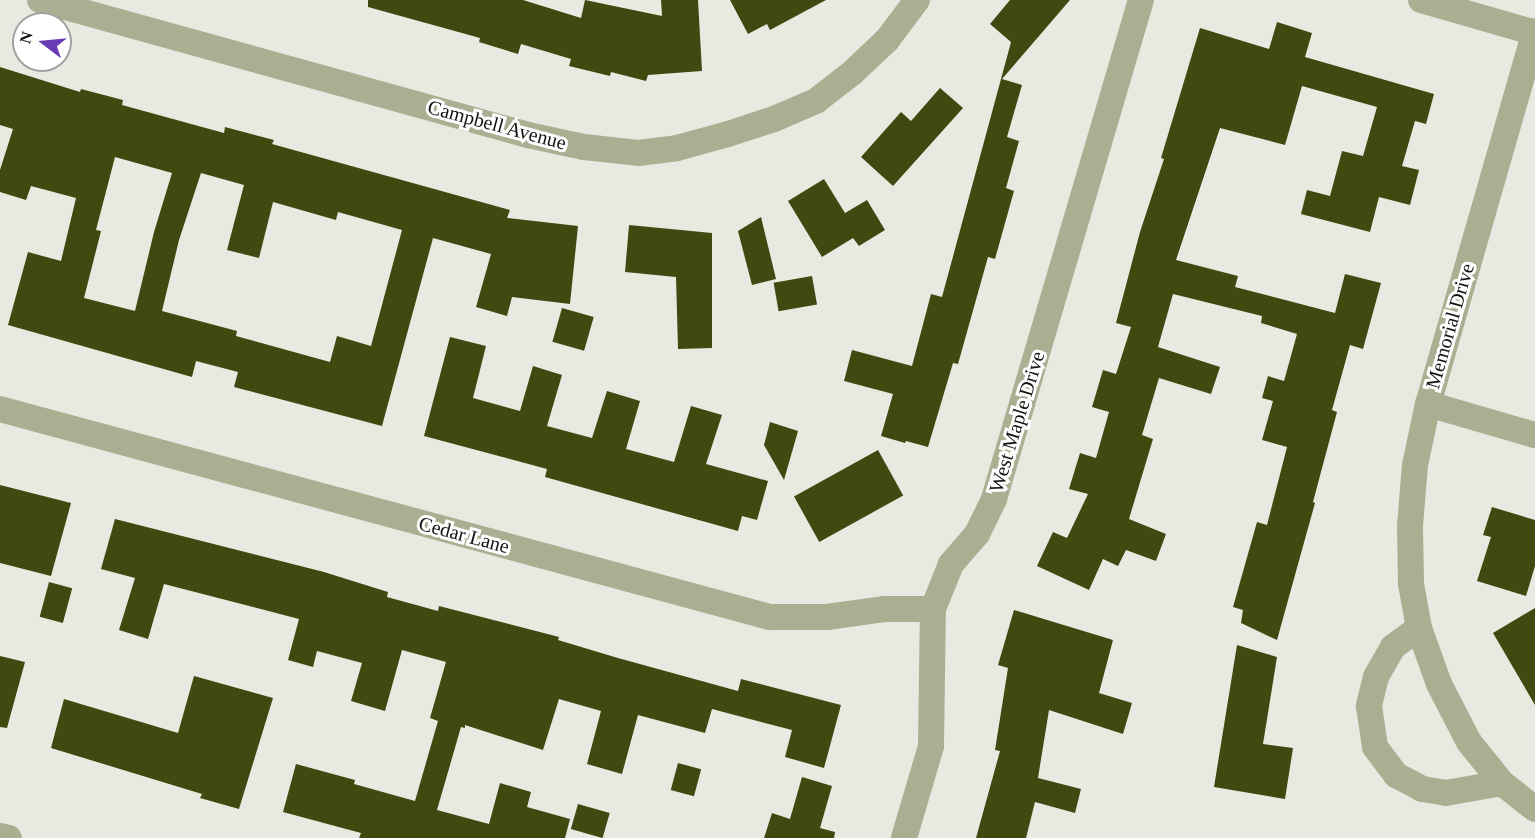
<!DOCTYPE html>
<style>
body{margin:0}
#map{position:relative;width:1535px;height:838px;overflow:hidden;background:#e7eae1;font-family:"Times New Roman",serif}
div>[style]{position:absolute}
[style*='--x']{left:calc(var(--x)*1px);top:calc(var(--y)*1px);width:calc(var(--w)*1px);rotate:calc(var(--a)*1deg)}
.building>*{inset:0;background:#414910;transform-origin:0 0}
.street>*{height:26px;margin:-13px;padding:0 13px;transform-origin:13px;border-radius:13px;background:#a9b091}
span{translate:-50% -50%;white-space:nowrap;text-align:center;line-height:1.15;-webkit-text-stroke:6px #fff;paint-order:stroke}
.street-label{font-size:20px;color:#131411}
.north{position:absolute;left:12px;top:12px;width:60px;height:60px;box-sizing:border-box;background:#fff;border:2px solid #a1a1a0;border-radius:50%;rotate:286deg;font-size:16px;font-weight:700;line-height:24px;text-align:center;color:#131411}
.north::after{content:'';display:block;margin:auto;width:21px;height:27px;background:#6b3bb3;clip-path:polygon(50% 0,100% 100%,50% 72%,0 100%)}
</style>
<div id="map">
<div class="building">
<div style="clip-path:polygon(368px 0,523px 0,581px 18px,585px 0,662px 16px,661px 0,698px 0,702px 71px,648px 75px,646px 81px,611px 72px,610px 76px,569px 66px,571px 59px,521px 44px,518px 54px,479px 42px,480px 38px,368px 7px)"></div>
<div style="clip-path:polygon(730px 0,826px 0,770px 30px,767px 24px,748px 34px)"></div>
<div style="clip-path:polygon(1010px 0,1070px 0,1002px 79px,1022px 85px,1007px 137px,1019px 141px,1006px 188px,1014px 191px,995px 259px,988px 257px,958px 364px,953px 363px,928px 447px,906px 441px,905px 443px,881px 436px,893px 394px,844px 381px,852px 350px,912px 366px,931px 294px,942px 297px,1011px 42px,990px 24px)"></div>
<div style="clip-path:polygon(1277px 22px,1312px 33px,1305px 57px,1434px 94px,1426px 124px,1415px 121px,1402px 166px,1419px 170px,1410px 205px,1379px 197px,1370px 232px,1301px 214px,1307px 190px,1330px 196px,1342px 151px,1363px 156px,1377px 107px,1302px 86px,1285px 145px,1220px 128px,1176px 260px,1238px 276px,1235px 287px,1335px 313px,1345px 274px,1381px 283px,1363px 349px,1350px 345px,1332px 410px,1337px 412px,1313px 502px,1315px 503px,1277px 640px,1241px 623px,1243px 610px,1233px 607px,1257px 522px,1267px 525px,1287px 447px,1262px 440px,1273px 401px,1262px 398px,1268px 376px,1284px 381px,1297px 334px,1261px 323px,1262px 316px,1173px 294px,1158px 347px,1220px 367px,1211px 394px,1159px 378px,1142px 435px,1153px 439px,1129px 519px,1166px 534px,1156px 561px,1126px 550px,1118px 566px,1103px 559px,1089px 590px,1037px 566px,1053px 532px,1067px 538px,1088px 494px,1069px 489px,1080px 453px,1096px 458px,1109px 412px,1092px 407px,1103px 370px,1116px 374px,1131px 327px,1116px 323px,1140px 232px,1164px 159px,1161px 158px,1200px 28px,1269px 49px)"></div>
<div style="clip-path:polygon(evenodd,0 67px,80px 92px,81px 89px,123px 100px,122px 105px,224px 133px,225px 127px,274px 140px,272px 144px,510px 210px,507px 218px,578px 226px,570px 304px,512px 297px,507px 316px,476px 307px,491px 254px,433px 238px,382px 426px,234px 387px,238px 372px,196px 361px,192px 377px,8px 325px,28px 252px,61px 261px,76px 198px,31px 186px,26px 200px,0 192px,0 170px,13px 129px,0 125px,0 67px,115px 157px,172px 173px,154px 232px,135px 311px,84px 298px,101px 231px,96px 230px,115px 157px,0 67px,201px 173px,244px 185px,227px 250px,259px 258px,273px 202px,336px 220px,338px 212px,402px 230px,371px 346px,337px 336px,330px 362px,236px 336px,237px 331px,162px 311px,179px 240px,201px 173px)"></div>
<div style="clip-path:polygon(940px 88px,963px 108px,893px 186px,861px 157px,901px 112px,911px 121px)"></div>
<div style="clip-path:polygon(824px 179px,845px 213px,867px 200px,885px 230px,859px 246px,853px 238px,822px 257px,788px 201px)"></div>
<div style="clip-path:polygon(761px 217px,776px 279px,752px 285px,738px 231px)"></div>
<div style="clip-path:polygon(629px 225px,712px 233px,712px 348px,678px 349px,676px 277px,625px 272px)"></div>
<div style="left:812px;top:276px;width:29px;height:39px;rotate:80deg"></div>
<div style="left:562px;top:308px;width:33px;height:35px;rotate:16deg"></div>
<div style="clip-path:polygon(450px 337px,486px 346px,473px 398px,520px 411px,533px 366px,562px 375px,547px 426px,592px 438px,607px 391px,640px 401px,626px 449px,674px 462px,691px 406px,722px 415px,706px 464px,768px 481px,757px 520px,742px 516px,738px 531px,545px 477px,547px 469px,424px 436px)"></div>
<div style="clip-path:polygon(770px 422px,798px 431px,784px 480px,764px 445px)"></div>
<div style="left:878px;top:450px;width:52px;height:96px;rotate:61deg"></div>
<div style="clip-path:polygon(0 485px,71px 503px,51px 576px,0 563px)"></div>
<div style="clip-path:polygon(1492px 507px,1535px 520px,1535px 566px,1526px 596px,1477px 581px,1491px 537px,1483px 535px)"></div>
<div style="clip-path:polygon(115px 519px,324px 572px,388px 592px,387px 597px,438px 611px,439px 606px,559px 637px,558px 640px,618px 658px,738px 691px,741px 679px,841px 705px,824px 768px,785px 757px,792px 730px,712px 709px,705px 733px,638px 715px,622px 774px,587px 764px,601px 711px,559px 699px,543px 750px,465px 725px,465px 728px,461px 727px,437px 810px,489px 824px,500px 783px,531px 792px,527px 807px,570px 819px,565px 838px,359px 838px,361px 833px,283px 812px,296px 764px,355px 780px,354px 784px,415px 801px,438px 721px,430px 718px,446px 662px,402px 650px,385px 711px,351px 701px,362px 663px,317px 651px,313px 667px,288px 660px,299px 619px,164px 584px,148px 639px,119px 630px,135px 578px,101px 569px)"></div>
<div style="left:49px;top:582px;width:24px;height:36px;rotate:15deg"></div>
<div style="clip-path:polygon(1535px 608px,1535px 705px,1493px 633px)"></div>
<div style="clip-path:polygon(1014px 610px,1113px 640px,1099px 693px,1132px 703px,1123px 734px,1049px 710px,1038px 778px,1081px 789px,1075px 813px,1035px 802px,1026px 838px,976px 838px,1000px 751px,995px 750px,1008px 668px,998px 665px)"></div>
<div style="clip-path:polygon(1237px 645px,1277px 657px,1263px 744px,1293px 748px,1285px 799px,1214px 787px)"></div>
<div style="clip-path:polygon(0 656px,25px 662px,7px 728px,0 727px)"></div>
<div style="clip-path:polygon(194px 676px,273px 698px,239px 809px,200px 798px,202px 794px,51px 748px,64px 699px,178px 733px)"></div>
<div style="left:678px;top:763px;width:24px;height:28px;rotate:15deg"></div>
<div style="clip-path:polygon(802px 777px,832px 786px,820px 828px,835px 832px,834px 838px,764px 838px,772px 813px,790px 819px)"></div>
<div style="left:578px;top:804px;width:33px;height:26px;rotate:16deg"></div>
</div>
<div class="street">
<div style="--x:40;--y:0;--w:506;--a:15.46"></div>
<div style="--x:528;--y:135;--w:57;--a:12.1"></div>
<div style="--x:584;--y:147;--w:54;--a:6.3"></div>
<div style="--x:638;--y:153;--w:39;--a:-7"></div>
<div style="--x:677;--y:148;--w:53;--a:-15.4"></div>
<div style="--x:728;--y:134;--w:48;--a:-18.1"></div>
<div style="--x:774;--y:119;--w:46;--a:-23.2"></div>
<div style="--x:816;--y:101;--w:46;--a:-37.9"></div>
<div style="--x:852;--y:73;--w:48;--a:-43.3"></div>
<div style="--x:887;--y:40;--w:50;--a:-53.1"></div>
<div style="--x:1421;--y:0;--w:119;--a:16.1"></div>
<div style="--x:1535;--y:31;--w:388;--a:106"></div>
<div style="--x:1428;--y:404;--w:62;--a:102"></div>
<div style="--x:1415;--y:465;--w:61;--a:94.7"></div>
<div style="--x:1410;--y:526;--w:58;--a:89"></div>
<div style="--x:1411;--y:584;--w:45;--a:79.7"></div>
<div style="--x:1419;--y:628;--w:59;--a:70.3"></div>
<div style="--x:1439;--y:684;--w:65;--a:62.7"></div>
<div style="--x:1469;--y:742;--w:53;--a:51.2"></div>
<div style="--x:1502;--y:783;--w:42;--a:38.2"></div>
<div style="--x:1428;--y:404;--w:111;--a:16.2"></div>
<div style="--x:0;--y:409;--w:798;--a:15.12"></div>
<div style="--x:770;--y:617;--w:57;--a:0"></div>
<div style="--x:827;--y:617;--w:59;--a:-7.9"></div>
<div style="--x:885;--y:609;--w:48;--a:0"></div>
<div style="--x:1419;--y:628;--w:32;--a:144"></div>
<div style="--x:1393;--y:647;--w:34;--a:120"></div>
<div style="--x:1376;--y:677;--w:30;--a:104"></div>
<div style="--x:1369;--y:706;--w:41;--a:81.7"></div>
<div style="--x:1375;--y:747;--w:35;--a:53"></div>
<div style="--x:1396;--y:775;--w:30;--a:28"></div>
<div style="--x:1422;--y:789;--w:24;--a:9"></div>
<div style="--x:1446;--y:793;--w:57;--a:-10.1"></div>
<div style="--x:0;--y:836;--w:9;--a:13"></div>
<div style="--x:904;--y:838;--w:96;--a:-73.6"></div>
<div style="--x:931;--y:746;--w:137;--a:-89.2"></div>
<div style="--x:933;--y:609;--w:48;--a:-68.2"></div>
<div style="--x:951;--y:564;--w:40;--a:-49"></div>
<div style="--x:977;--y:534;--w:39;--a:-64"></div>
<div style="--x:994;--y:499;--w:520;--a:-73.59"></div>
</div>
<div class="street-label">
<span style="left:497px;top:125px;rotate:15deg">Campbell Avenue</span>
<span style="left:1450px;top:326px;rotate:-74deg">Memorial Drive</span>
<span style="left:1017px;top:422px;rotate:-73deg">West Maple Drive</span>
<span style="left:464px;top:535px;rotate:15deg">Cedar Lane</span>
</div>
<div class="north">N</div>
</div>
